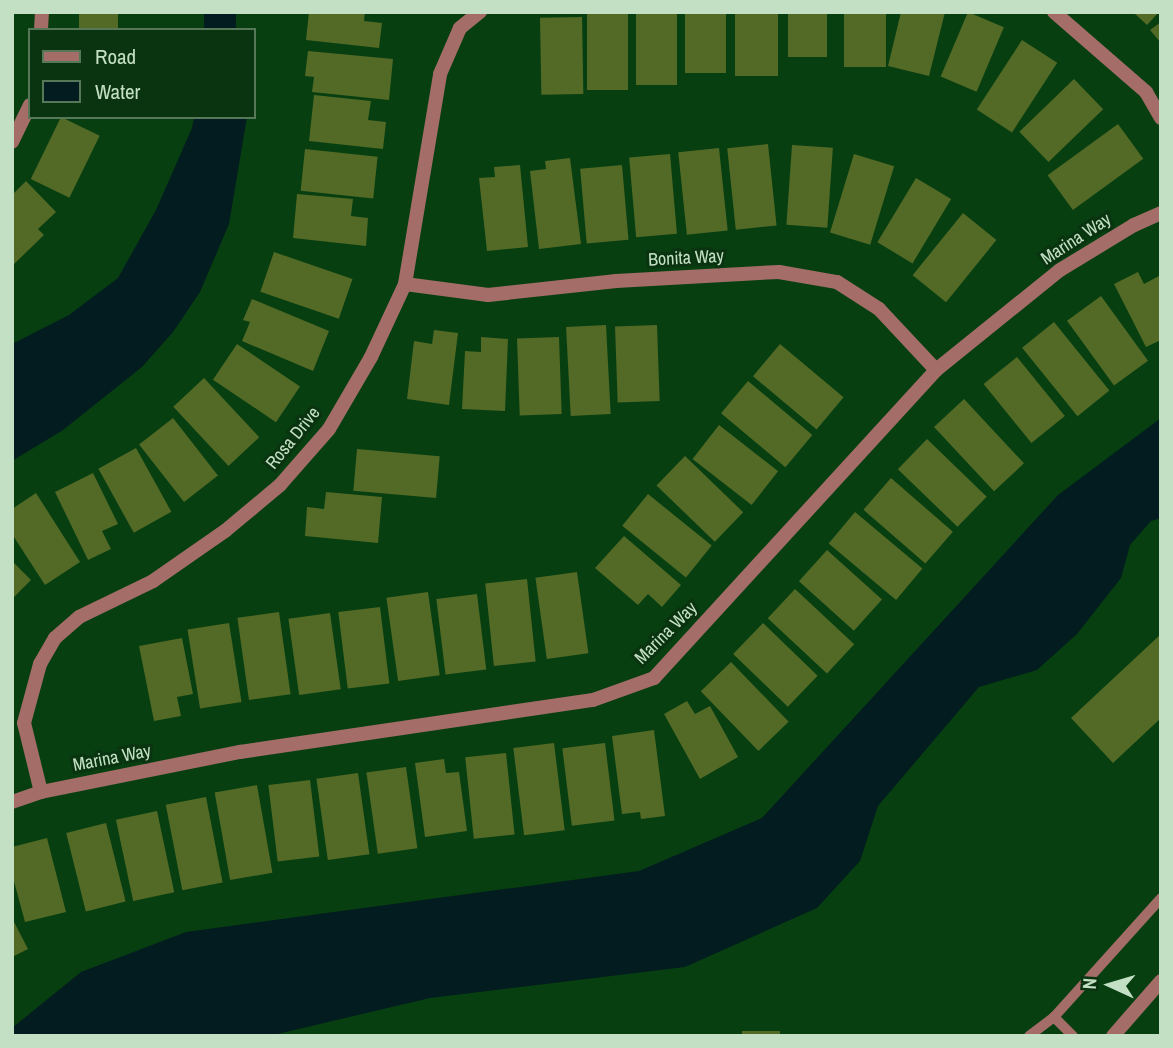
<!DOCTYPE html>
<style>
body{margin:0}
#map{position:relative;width:1173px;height:1048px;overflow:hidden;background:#073f11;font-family:"Archivo Narrow",sans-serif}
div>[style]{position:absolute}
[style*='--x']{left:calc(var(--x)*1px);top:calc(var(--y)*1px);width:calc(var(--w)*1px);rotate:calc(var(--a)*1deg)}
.water>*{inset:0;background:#031c1f;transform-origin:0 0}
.building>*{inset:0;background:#536926;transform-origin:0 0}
.lane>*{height:10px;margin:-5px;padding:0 5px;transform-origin:5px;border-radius:5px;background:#a56d68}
.street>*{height:14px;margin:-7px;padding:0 7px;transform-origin:7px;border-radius:7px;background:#a56d68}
span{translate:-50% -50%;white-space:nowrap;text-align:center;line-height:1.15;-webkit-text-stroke:6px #0a3310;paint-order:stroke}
.street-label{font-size:18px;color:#c4e0c4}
.frame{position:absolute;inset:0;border:14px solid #c4e0c4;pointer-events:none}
.legend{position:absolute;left:28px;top:28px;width:228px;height:91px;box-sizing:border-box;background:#0a3310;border:2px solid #547858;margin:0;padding:9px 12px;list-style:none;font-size:21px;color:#c4e0c4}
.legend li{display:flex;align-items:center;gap:14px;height:35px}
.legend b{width:35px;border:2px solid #547858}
.north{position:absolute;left:1075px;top:950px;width:70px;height:70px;-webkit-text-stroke:5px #0a3310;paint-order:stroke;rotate:274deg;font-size:19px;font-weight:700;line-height:28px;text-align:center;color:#c4e0c4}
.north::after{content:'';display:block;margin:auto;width:24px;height:32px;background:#c4e0c4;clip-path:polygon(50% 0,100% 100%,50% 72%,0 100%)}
</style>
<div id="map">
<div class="water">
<div style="left:204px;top:12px;width:32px;height:18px"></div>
<div style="clip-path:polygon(194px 117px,247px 117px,229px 224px,200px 292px,173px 332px,142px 367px,63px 430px,12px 461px,12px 344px,69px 315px,118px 278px,156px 210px,192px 128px)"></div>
<div style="clip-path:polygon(1161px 418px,1161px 518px,1151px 521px,1130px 545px,1121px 578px,1077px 634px,1037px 670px,979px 687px,878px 806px,860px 861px,817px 908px,685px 967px,430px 998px,269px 1036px,12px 1036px,12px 1028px,81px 972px,186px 932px,639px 871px,762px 818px,1058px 495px)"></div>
</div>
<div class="building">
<div style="left:79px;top:12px;width:39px;height:18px"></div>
<div style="clip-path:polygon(309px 12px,365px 12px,364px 21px,382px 23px,379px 48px,306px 40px)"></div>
<div style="left:587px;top:12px;width:41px;height:78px"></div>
<div style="left:636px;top:12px;width:41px;height:73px"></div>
<div style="left:685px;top:12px;width:41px;height:61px"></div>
<div style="left:735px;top:12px;width:43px;height:64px"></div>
<div style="left:788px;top:12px;width:39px;height:45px"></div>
<div style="left:844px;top:12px;width:42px;height:55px"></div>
<div style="clip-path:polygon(901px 12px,945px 12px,929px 76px,888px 66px)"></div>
<div style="left:968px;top:12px;width:39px;height:70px;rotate:23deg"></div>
<div style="clip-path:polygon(1133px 12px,1159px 12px,1147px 25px)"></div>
<div style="left:582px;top:17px;width:77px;height:42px;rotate:89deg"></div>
<div style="clip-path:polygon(1161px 22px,1161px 43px,1150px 30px)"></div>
<div style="left:1022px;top:40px;width:42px;height:83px;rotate:33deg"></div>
<div style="clip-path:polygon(308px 51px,393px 59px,389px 100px,312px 92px,314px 77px,305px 76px)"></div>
<div style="left:1074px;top:79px;width:42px;height:76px;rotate:46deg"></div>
<div style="clip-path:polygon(314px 95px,371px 101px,368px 120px,386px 122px,383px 149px,309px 141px)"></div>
<div style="left:61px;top:117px;width:43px;height:69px;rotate:26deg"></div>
<div style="left:1118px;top:124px;width:43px;height:87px;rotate:54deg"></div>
<div style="left:768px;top:144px;width:82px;height:41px;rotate:84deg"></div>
<div style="left:792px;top:145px;width:41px;height:80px;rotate:4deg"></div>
<div style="left:719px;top:148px;width:83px;height:41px;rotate:84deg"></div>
<div style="left:305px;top:149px;width:73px;height:42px;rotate:6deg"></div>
<div style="left:670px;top:154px;width:80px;height:41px;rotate:85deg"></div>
<div style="left:854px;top:154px;width:42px;height:82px;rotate:17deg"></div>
<div style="clip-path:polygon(570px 158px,581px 244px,539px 249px,530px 171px,546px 169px,545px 161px)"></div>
<div style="clip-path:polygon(520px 165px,528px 247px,487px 251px,479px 178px,495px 177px,494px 167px)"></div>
<div style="left:622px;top:165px;width:75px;height:42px;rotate:85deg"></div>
<div style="left:916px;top:178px;width:41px;height:75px;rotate:31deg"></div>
<div style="clip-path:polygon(26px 181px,56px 212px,38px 229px,44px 235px,12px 266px,12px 195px)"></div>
<div style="clip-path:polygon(297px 194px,353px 199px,351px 216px,368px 218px,366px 246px,293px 238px)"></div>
<div style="left:963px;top:213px;width:43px;height:80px;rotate:39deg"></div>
<div style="left:274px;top:252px;width:83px;height:42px;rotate:19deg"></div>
<div style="clip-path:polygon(1138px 272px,1144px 284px,1159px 276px,1161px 279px,1161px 340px,1146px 347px,1114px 284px)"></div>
<div style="left:1101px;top:296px;width:80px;height:42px;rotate:54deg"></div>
<div style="clip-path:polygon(252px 299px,329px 331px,313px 371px,242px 341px,250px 322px,243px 320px)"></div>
<div style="left:1054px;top:322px;width:88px;height:41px;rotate:51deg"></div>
<div style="left:606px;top:325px;width:89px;height:40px;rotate:87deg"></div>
<div style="left:657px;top:325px;width:76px;height:42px;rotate:88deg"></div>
<div style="clip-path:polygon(434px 330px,458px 333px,449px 405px,407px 399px,414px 341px,432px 344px)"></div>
<div style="clip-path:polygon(481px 337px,508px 339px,505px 411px,462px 409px,465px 351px,481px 352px)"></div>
<div style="left:559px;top:337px;width:77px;height:42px;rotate:88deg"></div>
<div style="left:237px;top:344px;width:76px;height:43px;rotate:34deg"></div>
<div style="left:780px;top:344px;width:83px;height:42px;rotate:40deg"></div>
<div style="left:1017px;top:357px;width:76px;height:43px;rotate:51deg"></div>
<div style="left:204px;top:378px;width:81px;height:42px;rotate:47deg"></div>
<div style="left:748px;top:381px;width:84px;height:42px;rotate:40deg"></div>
<div style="left:964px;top:399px;width:88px;height:41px;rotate:47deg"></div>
<div style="left:173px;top:418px;width:73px;height:43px;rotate:52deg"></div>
<div style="left:719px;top:425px;width:75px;height:43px;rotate:38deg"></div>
<div style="left:927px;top:439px;width:83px;height:42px;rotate:44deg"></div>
<div style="left:136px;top:448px;width:73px;height:43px;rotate:61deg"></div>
<div style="left:357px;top:449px;width:83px;height:42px;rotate:5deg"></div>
<div style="left:685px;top:456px;width:81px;height:41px;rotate:44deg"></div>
<div style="clip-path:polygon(93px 473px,118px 524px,102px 531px,111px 549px,88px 560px,55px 492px)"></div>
<div style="left:891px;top:478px;width:82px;height:42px;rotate:41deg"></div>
<div style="clip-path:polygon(326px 492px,382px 497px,378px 543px,305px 536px,307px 507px,324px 509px)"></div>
<div style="clip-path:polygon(36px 493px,80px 562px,45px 585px,12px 534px,12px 509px)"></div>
<div style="left:648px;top:494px;width:82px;height:41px;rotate:39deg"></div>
<div style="left:855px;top:512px;width:88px;height:41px;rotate:40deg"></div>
<div style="clip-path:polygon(624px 536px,681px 585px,662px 607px,648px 594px,638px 605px,595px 568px)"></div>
<div style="left:827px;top:550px;width:74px;height:42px;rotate:42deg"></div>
<div style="clip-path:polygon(12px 561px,31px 580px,12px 599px)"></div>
<div style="left:577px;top:572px;width:82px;height:42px;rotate:82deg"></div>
<div style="left:527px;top:579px;width:83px;height:42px;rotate:84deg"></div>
<div style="left:795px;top:589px;width:81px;height:40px;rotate:43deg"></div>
<div style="left:428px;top:592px;width:84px;height:42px;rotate:82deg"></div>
<div style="left:477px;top:594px;width:76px;height:41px;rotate:83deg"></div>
<div style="left:380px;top:607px;width:77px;height:42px;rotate:83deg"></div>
<div style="left:279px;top:612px;width:83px;height:42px;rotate:82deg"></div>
<div style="left:330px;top:613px;width:77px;height:42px;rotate:82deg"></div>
<div style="left:229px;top:623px;width:80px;height:42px;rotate:81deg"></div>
<div style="left:763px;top:623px;width:76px;height:43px;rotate:44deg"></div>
<div style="clip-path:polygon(1161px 634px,1161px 718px,1113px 763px,1071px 718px)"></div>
<div style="clip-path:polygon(182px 638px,193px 694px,177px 697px,181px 716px,154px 721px,139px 646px)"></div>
<div style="left:731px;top:662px;width:83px;height:42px;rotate:46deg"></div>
<div style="clip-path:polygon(687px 701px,695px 714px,710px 706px,738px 757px,700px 779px,664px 714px)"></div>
<div style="clip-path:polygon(654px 730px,665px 816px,641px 819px,640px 812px,622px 814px,612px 736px)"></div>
<div style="left:554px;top:743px;width:88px;height:41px;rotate:83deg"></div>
<div style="left:605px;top:743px;width:78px;height:43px;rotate:83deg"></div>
<div style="left:506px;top:753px;width:82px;height:41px;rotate:84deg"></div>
<div style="clip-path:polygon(444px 759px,446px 773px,459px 772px,467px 831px,425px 837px,415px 763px)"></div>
<div style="left:406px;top:767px;width:82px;height:40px;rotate:82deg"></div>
<div style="left:358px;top:773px;width:82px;height:42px;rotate:82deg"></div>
<div style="left:310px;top:780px;width:77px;height:42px;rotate:83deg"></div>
<div style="left:257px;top:785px;width:89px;height:43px;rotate:80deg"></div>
<div style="left:206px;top:797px;width:87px;height:41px;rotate:79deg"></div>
<div style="left:157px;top:811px;width:83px;height:42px;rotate:78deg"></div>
<div style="left:106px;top:823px;width:81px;height:41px;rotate:76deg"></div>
<div style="clip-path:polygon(47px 838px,66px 912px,25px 922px,12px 874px,12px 847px)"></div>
<div style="clip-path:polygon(12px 918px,28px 949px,12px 957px)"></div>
<div style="left:742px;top:1031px;width:38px;height:5px"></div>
</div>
<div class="lane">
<div style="--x:1029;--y:1036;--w:31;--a:-37"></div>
<div style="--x:1073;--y:1036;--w:27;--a:-135"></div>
<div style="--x:1054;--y:1017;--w:160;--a:-48"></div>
</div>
<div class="street">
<div style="--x:1054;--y:12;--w:122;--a:41"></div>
<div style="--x:1146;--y:92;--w:30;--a:60"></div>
<div style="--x:41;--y:30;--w:18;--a:-87"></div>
<div style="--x:12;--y:142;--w:41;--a:-64.1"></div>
<div style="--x:405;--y:284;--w:84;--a:7.5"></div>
<div style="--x:488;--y:295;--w:129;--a:-6.2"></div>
<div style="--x:616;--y:281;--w:163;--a:-3.2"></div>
<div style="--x:779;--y:272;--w:59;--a:9.8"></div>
<div style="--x:837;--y:282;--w:50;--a:32.7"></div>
<div style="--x:879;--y:309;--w:83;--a:46.9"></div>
<div style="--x:41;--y:792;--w:71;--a:-103.8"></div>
<div style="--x:24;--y:723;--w:61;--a:-74.8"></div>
<div style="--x:40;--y:664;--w:30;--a:-60"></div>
<div style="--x:55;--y:638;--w:32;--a:-41"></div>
<div style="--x:79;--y:617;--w:82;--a:-25.9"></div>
<div style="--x:153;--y:581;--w:88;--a:-34.8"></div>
<div style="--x:225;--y:531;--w:72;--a:-39.9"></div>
<div style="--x:280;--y:485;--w:74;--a:-48.8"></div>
<div style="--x:329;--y:429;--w:83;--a:-59.7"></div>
<div style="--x:371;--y:357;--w:81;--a:-65"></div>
<div style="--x:405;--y:284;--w:213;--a:-80.5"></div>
<div style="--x:440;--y:74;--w:50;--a:-66.5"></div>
<div style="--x:460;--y:28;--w:26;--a:-39"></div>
<div style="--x:12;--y:802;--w:31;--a:-19"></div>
<div style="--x:41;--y:792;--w:203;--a:-11.4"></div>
<div style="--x:240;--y:752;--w:357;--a:-8.4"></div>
<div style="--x:593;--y:700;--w:65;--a:-19.8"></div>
<div style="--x:654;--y:678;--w:418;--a:-47.5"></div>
<div style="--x:936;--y:370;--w:159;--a:-38.9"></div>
<div style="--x:1060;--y:270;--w:87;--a:-31.3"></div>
<div style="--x:1134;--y:225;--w:30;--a:-24"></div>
<div style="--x:1113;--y:1036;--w:73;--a:-48.9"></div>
</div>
<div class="street-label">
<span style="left:1076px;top:239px;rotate:-33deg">Marina Way</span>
<span style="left:686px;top:258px;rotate:-3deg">Bonita Way</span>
<span style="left:293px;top:438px;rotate:-51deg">Rosa Drive</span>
<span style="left:666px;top:633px;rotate:-45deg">Marina Way</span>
<span style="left:112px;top:758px;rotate:-11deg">Marina Way</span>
</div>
<div class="frame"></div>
<ul class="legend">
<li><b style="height:9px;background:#a56d68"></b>Road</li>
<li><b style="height:19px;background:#031c1f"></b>Water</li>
</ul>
<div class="north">N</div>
</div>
